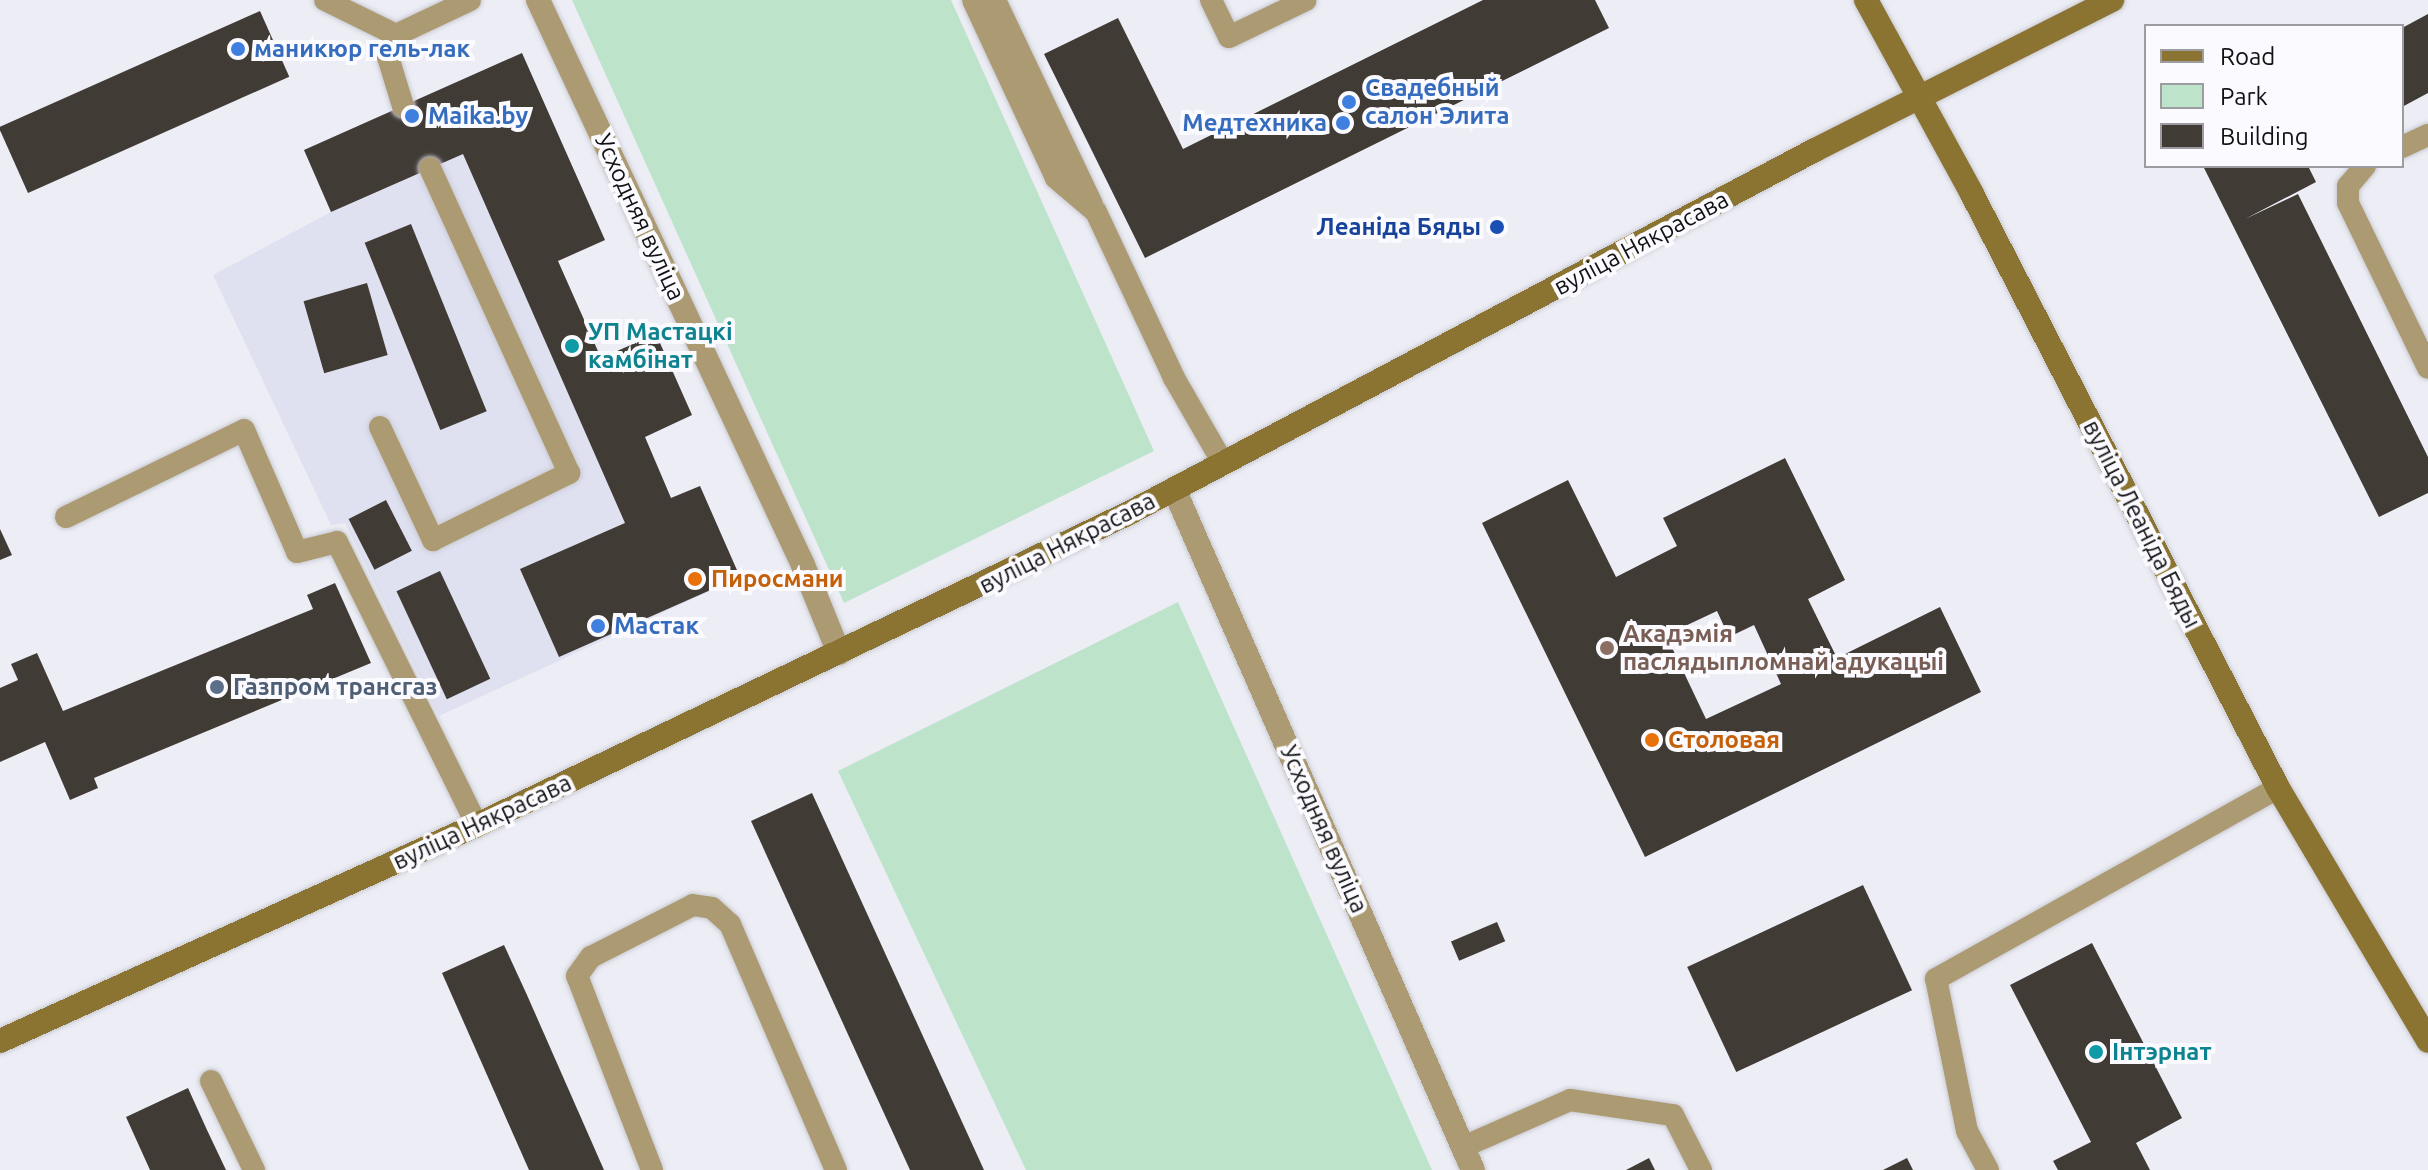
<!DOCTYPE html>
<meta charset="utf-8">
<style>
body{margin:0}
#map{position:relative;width:2428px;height:1170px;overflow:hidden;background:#ededf6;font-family:Ubuntu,sans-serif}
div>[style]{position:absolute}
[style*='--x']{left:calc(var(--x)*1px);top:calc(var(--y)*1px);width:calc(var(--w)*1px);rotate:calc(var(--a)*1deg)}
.built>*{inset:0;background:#dfe0f0}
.green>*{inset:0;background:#bde4cb}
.building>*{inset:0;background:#413b36;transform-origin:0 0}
.roads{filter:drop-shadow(0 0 2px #cacad2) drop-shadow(0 0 2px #cacad2)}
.lane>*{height:22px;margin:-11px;padding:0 11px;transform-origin:11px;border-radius:11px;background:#ac9b72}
.street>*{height:24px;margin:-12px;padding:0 12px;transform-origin:12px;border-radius:12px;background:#ac9b72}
.secondary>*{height:24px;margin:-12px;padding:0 12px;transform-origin:12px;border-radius:12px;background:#8b7331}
.dots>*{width:22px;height:22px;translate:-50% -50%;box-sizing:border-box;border:4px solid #fbfbff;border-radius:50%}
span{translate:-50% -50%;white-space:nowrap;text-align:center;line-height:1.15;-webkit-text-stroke:8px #fbfbff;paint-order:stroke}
.shop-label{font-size:24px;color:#366cbe;font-weight:700}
.left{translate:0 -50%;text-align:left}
.right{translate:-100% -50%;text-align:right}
.street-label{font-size:24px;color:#111114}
.transit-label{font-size:24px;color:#164399;font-weight:700}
.culture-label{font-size:24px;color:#0d838f;font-weight:700}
.food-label{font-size:24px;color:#c56008;font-weight:700}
.education-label{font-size:24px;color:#785e54;font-weight:700}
.service-label{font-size:24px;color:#4e5e75;font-weight:700}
.legend{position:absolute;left:2144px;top:24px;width:260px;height:144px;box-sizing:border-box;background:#fbfbff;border:2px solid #9d9da1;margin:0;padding:10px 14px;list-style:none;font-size:24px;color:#111114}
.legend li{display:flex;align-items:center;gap:16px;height:40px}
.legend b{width:40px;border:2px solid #9d9da1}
</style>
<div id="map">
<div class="built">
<div style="clip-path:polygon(522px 53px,605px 240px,558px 261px,601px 358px,656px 334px,692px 415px,645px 437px,671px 498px,700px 486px,740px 577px,439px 716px,345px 523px,331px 525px,213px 275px,331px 212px,304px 150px)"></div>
</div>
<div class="green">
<div style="clip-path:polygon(572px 0,951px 0,1154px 451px,844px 603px)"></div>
<div style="clip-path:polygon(1178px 602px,1432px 1170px,1026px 1170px,838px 771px)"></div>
</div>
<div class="building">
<div style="clip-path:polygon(1483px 0,1595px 0,1609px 28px,1145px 258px,1044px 54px,1118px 18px,1183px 149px)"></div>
<div style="left:260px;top:11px;width:72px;height:286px;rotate:66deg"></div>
<div style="clip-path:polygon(2428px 14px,2428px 93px,2402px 107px,2402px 28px)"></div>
<div style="clip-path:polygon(522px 53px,605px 240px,558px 261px,601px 358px,656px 334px,692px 415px,645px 437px,671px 498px,700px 486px,740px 577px,559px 657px,520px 569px,625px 523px,463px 154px,331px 212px,304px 150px)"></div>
<div style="clip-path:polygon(2203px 166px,2308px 166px,2316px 182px,2245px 219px,2298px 194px,2428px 457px,2428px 493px,2379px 517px)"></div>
<div style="left:411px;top:224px;width:202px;height:50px;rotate:68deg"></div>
<div style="left:367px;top:283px;width:75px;height:66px;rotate:74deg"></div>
<div style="clip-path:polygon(evenodd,1785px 458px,1845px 580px,1808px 599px,1837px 658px,1940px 607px,1981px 692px,1645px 857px,1482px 523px,1568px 480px,1616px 577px,1677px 546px,1663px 518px,1785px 458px,1717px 611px,1729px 637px,1754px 625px,1781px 684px,1706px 719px,1666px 635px,1717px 611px)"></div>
<div style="left:386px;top:500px;width:57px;height:42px;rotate:63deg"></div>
<div style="clip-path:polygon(0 529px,12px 555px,0 560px)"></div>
<div style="left:440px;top:571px;width:119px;height:48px;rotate:65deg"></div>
<div style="clip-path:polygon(335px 583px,371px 663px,94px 778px,98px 788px,70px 800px,45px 742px,0 762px,0 688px,18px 680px,11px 664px,37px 653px,63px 711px,313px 609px,307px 595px)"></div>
<div style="clip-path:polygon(812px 793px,984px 1170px,910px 1170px,861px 1063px,751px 821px)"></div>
<div style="left:1863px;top:885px;width:116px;height:194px;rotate:65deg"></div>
<div style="left:1497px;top:922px;width:21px;height:50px;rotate:67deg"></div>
<div style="clip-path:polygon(2092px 943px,2182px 1118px,2136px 1143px,2150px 1170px,2058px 1170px,2053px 1161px,2091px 1142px,2010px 985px)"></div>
<div style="clip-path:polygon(504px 945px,527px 995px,604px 1170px,529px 1170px,442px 973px)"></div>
<div style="clip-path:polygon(188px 1088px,207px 1130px,226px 1170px,150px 1170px,126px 1117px)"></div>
<div style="clip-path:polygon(1649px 1158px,1655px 1170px,1626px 1170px)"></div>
<div style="clip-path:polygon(1907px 1158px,1913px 1170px,1883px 1170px)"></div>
</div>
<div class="roads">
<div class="lane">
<div style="--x:325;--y:0;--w:79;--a:26.2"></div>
<div style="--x:973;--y:0;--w:196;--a:65"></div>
<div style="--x:1056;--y:178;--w:52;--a:40.4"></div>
<div style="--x:1096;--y:212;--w:183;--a:64.8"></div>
<div style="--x:1174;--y:378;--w:98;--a:60"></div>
<div style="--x:995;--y:0;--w:226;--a:64.6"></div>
<div style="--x:1211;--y:0;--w:41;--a:64.1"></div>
<div style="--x:1229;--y:37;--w:85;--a:-25.7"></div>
<div style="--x:403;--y:106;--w:51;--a:-107"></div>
<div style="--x:388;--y:57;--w:23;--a:-70"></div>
<div style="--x:396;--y:35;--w:82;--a:-25.3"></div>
<div style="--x:2402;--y:147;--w:29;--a:-25"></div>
<div style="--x:2365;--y:166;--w:26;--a:130"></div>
<div style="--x:2348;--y:186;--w:17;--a:90"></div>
<div style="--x:2348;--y:203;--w:183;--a:64.1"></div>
<div style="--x:380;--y:427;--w:125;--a:64.9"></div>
<div style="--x:433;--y:540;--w:152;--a:-26.2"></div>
<div style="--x:569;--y:473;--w:335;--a:-114.5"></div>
<div style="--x:66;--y:517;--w:198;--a:-26"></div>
<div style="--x:244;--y:430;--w:133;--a:66.5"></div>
<div style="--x:297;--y:552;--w:41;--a:-14"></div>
<div style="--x:337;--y:542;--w:316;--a:63.7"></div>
<div style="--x:211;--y:1081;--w:99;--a:64.2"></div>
<div style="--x:1463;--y:1147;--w:117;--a:-23.7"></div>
<div style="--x:1570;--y:1100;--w:104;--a:8.3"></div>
<div style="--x:1673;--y:1115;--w:62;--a:63"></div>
<div style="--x:652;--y:1170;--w:208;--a:-111.1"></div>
<div style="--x:577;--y:976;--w:24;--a:-54"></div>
<div style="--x:591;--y:957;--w:114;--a:-27"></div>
<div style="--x:693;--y:905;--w:19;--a:9"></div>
<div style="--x:712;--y:908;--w:24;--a:42"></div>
<div style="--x:730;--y:924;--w:268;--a:66.7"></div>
<div style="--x:1988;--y:1170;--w:44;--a:-118.3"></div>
<div style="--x:1967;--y:1131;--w:155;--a:-101.5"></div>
<div style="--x:1936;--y:979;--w:392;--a:-29.2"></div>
</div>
<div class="street">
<div style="--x:538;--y:0;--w:624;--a:64.87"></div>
<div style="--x:803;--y:565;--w:95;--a:67.8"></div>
<div style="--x:1174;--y:489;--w:744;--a:66.3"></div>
</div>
<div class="secondary">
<div style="--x:1866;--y:0;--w:221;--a:61.3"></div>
<div style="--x:1972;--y:194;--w:668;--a:62.74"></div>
<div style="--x:2278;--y:788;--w:294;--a:59.3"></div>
<div style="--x:0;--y:1041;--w:524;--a:-24.36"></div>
<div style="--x:477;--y:825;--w:723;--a:-25.57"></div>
<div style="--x:1129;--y:513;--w:776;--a:-27.89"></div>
<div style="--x:1815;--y:150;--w:333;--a:-26.8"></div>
</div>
</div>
<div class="dots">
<div style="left:238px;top:49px;background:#3f7fe0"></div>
<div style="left:1349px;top:102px;background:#3f7fe0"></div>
<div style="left:412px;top:116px;background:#3f7fe0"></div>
<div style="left:1343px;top:123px;background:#3f7fe0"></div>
<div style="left:1497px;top:227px;background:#1a4fb4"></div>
<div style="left:572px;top:346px;background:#0f9aa8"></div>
<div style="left:695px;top:579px;background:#e8710a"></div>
<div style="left:598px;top:626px;background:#3f7fe0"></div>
<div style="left:1607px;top:648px;background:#8d6e63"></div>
<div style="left:217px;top:687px;background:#5c6f8a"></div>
<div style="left:1652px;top:740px;background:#e8710a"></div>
<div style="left:2096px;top:1052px;background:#0f9aa8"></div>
</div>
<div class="shop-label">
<span class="left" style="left:254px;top:49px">маникюр гель-лак</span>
<span class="left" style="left:1365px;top:102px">Свадебный<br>салон Элита</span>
<span class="left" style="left:428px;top:116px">Maika.by</span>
<span class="right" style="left:1327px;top:123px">Медтехника</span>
<span class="left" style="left:614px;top:626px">Мастак</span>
</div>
<div class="street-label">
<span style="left:640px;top:217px;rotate:65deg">Усходняя вуліца</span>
<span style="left:1641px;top:243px;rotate:-28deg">вуліца Някрасава</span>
<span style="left:2142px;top:524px;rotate:63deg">вуліца Леаніда Бяды</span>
<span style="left:1067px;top:543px;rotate:-27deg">вуліца Някрасава</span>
<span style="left:482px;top:822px;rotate:-25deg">вуліца Някрасава</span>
<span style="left:1324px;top:829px;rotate:66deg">Усходняя вуліца</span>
</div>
<div class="transit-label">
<span class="right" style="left:1481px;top:227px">Леаніда Бяды</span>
</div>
<div class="culture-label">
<span class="left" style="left:588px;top:346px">УП Мастацкі<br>камбінат</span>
<span class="left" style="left:2112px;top:1052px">Інтэрнат</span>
</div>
<div class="food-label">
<span class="left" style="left:711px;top:579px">Пиросмани</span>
<span class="left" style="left:1668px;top:740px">Столовая</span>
</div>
<div class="education-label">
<span class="left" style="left:1623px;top:648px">Акадэмія<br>паслядыпломнай адукацыі</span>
</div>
<div class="service-label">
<span class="left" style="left:233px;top:687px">Газпром трансгаз</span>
</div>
<ul class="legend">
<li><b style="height:10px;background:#8b7331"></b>Road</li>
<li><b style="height:22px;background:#bde4cb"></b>Park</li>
<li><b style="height:22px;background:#413b36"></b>Building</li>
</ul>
</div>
